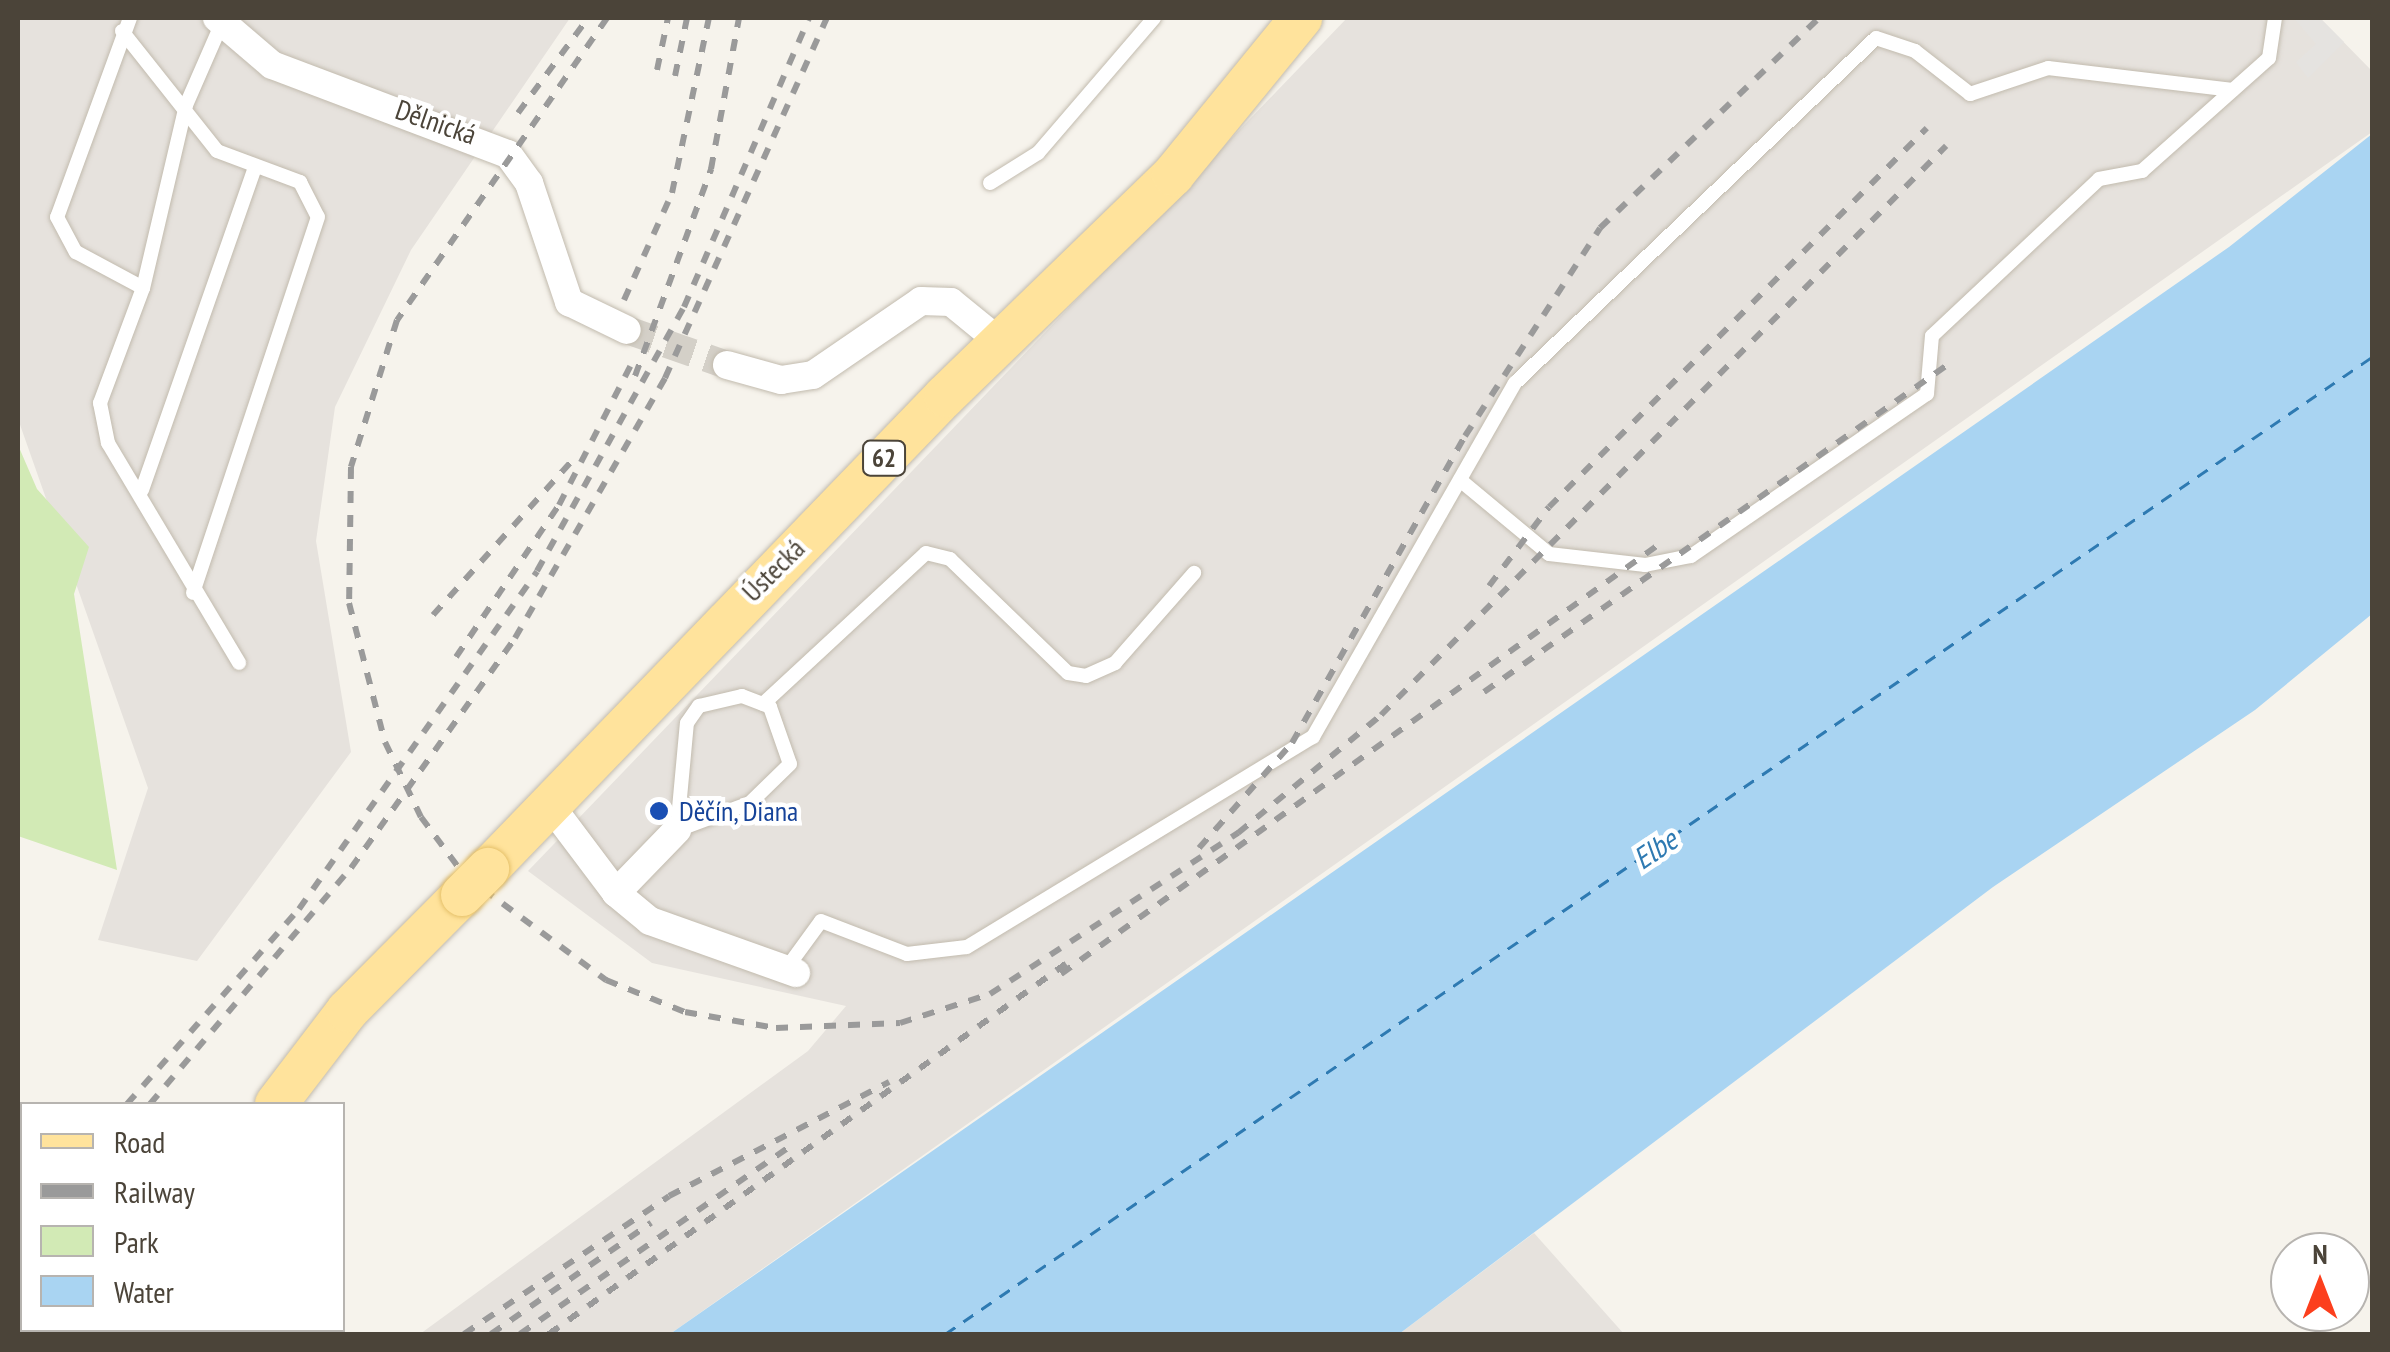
<!DOCTYPE html>
<meta charset="utf-8">
<style>
body{margin:0}
#map{position:relative;width:2390px;height:1352px;overflow:hidden;background:#f6f3ec;font-family:"PT Sans Narrow",sans-serif}
div>[style]{position:absolute}
[style*='--x']{left:calc(var(--x)*1px);top:calc(var(--y)*1px);width:calc(var(--w)*1px);rotate:calc(var(--a)*1deg)}
.industrial>*{inset:0;background:#e6e2dd}
.green>*{inset:0;background:#d2eab5}
.parking>*{inset:0;background:#e5e3e0}
.water>*{inset:0;background:#a9d4f2}
.ferry>*{height:2.5px;margin-top:-1.25px;transform-origin:0;background:repeating-linear-gradient(90deg,#2e7ab2 0 12px,transparent 0 22px)}
.minor-tunnel>*{height:28px;margin-top:-14px;transform-origin:0;background:repeating-linear-gradient(90deg,#d4d0c8 0 28px,transparent 0 42px)}
.roads{filter:drop-shadow(0 0 2px #c2bbae) drop-shadow(0 0 2px #c2bbae)}
.service>*{height:14px;margin:-7px;padding:0 7px;transform-origin:7px;border-radius:7px;background:#fff}
.minor>*{height:28px;margin:-14px;padding:0 14px;transform-origin:14px;border-radius:14px;background:#fff}
.primary>*{height:42px;margin:-21px;padding:0 21px;transform-origin:21px;border-radius:21px;background:#ffe39c}
.rail>*{height:6px;margin-top:-3px;transform-origin:0;background:repeating-linear-gradient(90deg,#9a9a9a 0 12px,transparent 0 24px)}
.bridges{filter:drop-shadow(0 0 2px #e6c16a) drop-shadow(0 0 2px #e6c16a)}
.primary-bridge>*{height:42px;margin:-21px;padding:0 21px;transform-origin:21px;border-radius:21px;background:#ffe39c}
.dots>*{width:28px;height:28px;translate:-50% -50%;box-sizing:border-box;border:5px solid #fff;border-radius:50%}
span{translate:-50% -50%;white-space:nowrap;text-align:center;line-height:1.15;-webkit-text-stroke:9px #fff;paint-order:stroke}
.shield-label span{padding:2px 8px;background:#fff;border:2px solid;border-radius:8px;-webkit-text-stroke-width:0}
.shield-label{font-size:25px;color:#4b4439;font-weight:700}
.street-label{font-size:28px;color:#4b4439}
.transit-label{font-size:28px;color:#164399}
.left{translate:0 -50%;text-align:left}
.water-label{font-size:30px;color:#2e7ab2;font-style:italic}
.frame{position:absolute;inset:0;border:20px solid #4b4439;pointer-events:none}
.legend{position:absolute;left:20px;top:1102px;width:325px;height:230px;box-sizing:border-box;background:#fff;border:2px solid #b7b4b0;margin:0;padding:12px 18px;list-style:none;font-size:30px;color:#4b4439}
.legend li{display:flex;align-items:center;gap:20px;height:50px}
.legend b{width:50px;border:2px solid #b7b4b0}
.north{position:absolute;left:2270px;top:1232px;width:100px;height:100px;box-sizing:border-box;background:#fff;border:2px solid #b7b4b0;border-radius:50%;rotate:0deg;font-size:28px;font-weight:700;line-height:40px;text-align:center;color:#4b4439}
.north::after{content:'';display:block;margin:auto;width:35px;height:45px;background:#fc3f1d;clip-path:polygon(50% 0,100% 100%,50% 72%,0 100%)}
</style>
<div id="map">
<div class="industrial">
<div style="clip-path:polygon(18px 18px,570px 18px,411px 250px,335px 407px,316px 541px,351px 752px,197px 961px,98px 940px,148px 788px,18px 419px)"></div>
<div style="clip-path:polygon(1347px 18px,2320px 18px,2372px 71px,2372px 132px,670px 1334px,420px 1334px,808px 1051px,846px 1006px,652px 963px,528px 871px)"></div>
<div style="clip-path:polygon(1534px 1233px,1624px 1334px,1399px 1334px)"></div>
</div>
<div class="green">
<div style="clip-path:polygon(18px 445px,37px 489px,89px 547px,74px 594px,117px 870px,18px 836px)"></div>
</div>
<div class="parking">
<div style="clip-path:polygon(2294px 18px,2320px 18px,2344px 42px,2308px 78px,2296px 62px,2316px 44px)"></div>
</div>
<div class="water">
<div style="clip-path:polygon(2372px 134px,2372px 614px,2255px 710px,1993px 887px,1399px 1334px,670px 1334px,2229px 247px)"></div>
</div>
<div class="ferry">
<div style="--x:945;--y:1334;--w:1729;--a:-34.4"></div>
</div>
<div class="minor-tunnel">
<div style="--x:627;--y:330;--w:106;--a:19.3"></div>
</div>
<div class="roads">
<div class="service">
<div style="--x:130;--y:18;--w:212;--a:110.1"></div>
<div style="--x:57;--y:217;--w:40;--a:62"></div>
<div style="--x:76;--y:252;--w:76;--a:28.2"></div>
<div style="--x:221;--y:25;--w:87;--a:113.6"></div>
<div style="--x:186;--y:105;--w:188;--a:103.2"></div>
<div style="--x:143;--y:288;--w:123;--a:110.5"></div>
<div style="--x:100;--y:403;--w:41;--a:78.7"></div>
<div style="--x:108;--y:443;--w:256;--a:59.2"></div>
<div style="--x:122;--y:31;--w:153;--a:51.6"></div>
<div style="--x:217;--y:151;--w:89;--a:20.5"></div>
<div style="--x:300;--y:182;--w:39;--a:63"></div>
<div style="--x:318;--y:217;--w:396;--a:108.4"></div>
<div style="--x:990;--y:183;--w:57;--a:-32"></div>
<div style="--x:1038;--y:153;--w:178;--a:-49.3"></div>
<div style="--x:1460;--y:480;--w:116;--a:39.7"></div>
<div style="--x:1549;--y:554;--w:97;--a:6.5"></div>
<div style="--x:1645;--y:565;--w:47;--a:-11.1"></div>
<div style="--x:1691;--y:556;--w:286;--a:-34.5"></div>
<div style="--x:1927;--y:394;--w:58;--a:-85.1"></div>
<div style="--x:1932;--y:336;--w:229;--a:-43.2"></div>
<div style="--x:2099;--y:179;--w:44;--a:-10.5"></div>
<div style="--x:2142;--y:171;--w:170;--a:-41.7"></div>
<div style="--x:2269;--y:58;--w:40;--a:-81.5"></div>
<div style="--x:142;--y:490;--w:341;--a:-70.7"></div>
<div style="--x:742;--y:696;--w:30;--a:21"></div>
<div style="--x:770;--y:707;--w:60;--a:70.7"></div>
<div style="--x:790;--y:764;--w:56;--a:135.7"></div>
<div style="--x:750;--y:803;--w:78;--a:159.7"></div>
<div style="--x:677;--y:830;--w:107;--a:-84.7"></div>
<div style="--x:687;--y:723;--w:21;--a:-55"></div>
<div style="--x:699;--y:706;--w:44;--a:-13.1"></div>
<div style="--x:763;--y:704;--w:222;--a:-42.8"></div>
<div style="--x:926;--y:553;--w:25;--a:14"></div>
<div style="--x:950;--y:559;--w:164;--a:44"></div>
<div style="--x:1068;--y:673;--w:18;--a:9"></div>
<div style="--x:1086;--y:676;--w:32;--a:-24"></div>
<div style="--x:1115;--y:663;--w:120;--a:-48.7"></div>
<div style="--x:786;--y:969;--w:59;--a:-53.9"></div>
<div style="--x:821;--y:921;--w:92;--a:21"></div>
<div style="--x:907;--y:954;--w:60;--a:-6.7"></div>
<div style="--x:967;--y:947;--w:405;--a:-31.3"></div>
<div style="--x:1313;--y:737;--w:408;--a:-60.3"></div>
<div style="--x:1515;--y:383;--w:499;--a:-43.7"></div>
<div style="--x:1876;--y:38;--w:41;--a:18.4"></div>
<div style="--x:1915;--y:51;--w:70;--a:38"></div>
<div style="--x:1970;--y:94;--w:82;--a:-18.4"></div>
<div style="--x:2048;--y:68;--w:186;--a:6.8"></div>
</div>
<div class="minor">
<div style="--x:217;--y:18;--w:72;--a:40.5"></div>
<div style="--x:272;--y:65;--w:252;--a:20.7"></div>
<div style="--x:508;--y:154;--w:36;--a:54"></div>
<div style="--x:529;--y:183;--w:126;--a:71.4"></div>
<div style="--x:569;--y:302;--w:64;--a:25.8"></div>
<div style="--x:727;--y:365;--w:56;--a:15.5"></div>
<div style="--x:781;--y:380;--w:32;--a:-9"></div>
<div style="--x:813;--y:375;--w:131;--a:-34.4"></div>
<div style="--x:921;--y:301;--w:30;--a:2"></div>
<div style="--x:951;--y:302;--w:63;--a:39.2"></div>
<div style="--x:550;--y:805;--w:110;--a:53.1"></div>
<div style="--x:616;--y:893;--w:44;--a:39.5"></div>
<div style="--x:650;--y:921;--w:155;--a:19.6"></div>
<div style="--x:616;--y:893;--w:88;--a:-45.9"></div>
<div style="--x:18;--y:1301;--w:6;--a:-45"></div>
</div>
<div class="primary">
<div style="--x:488;--y:869;--w:658;--a:-45.99"></div>
<div style="--x:945;--y:396;--w:318;--a:-44.1"></div>
<div style="--x:1173;--y:175;--w:203;--a:-50.8"></div>
<div style="--x:276;--y:1104;--w:117;--a:-52.6"></div>
<div style="--x:347;--y:1011;--w:163;--a:-45.2"></div>
<div style="--x:151;--y:1334;--w:4;--a:-63"></div>
</div>
</div>
<div class="rail">
<div style="--x:607;--y:18;--w:368;--a:124.8"></div>
<div style="--x:397;--y:320;--w:154;--a:107.4"></div>
<div style="--x:351;--y:467;--w:136;--a:90.8"></div>
<div style="--x:349;--y:603;--w:144;--a:75.5"></div>
<div style="--x:385;--y:742;--w:83;--a:64.4"></div>
<div style="--x:421;--y:817;--w:72;--a:53.4"></div>
<div style="--x:464;--y:875;--w:177;--a:36.5"></div>
<div style="--x:606;--y:980;--w:85;--a:22.1"></div>
<div style="--x:685;--y:1012;--w:92;--a:10"></div>
<div style="--x:776;--y:1028;--w:124;--a:-2.3"></div>
<div style="--x:900;--y:1023;--w:95;--a:-17.9"></div>
<div style="--x:990;--y:994;--w:296;--a:-33"></div>
<div style="--x:1238;--y:833;--w:185;--a:-39.5"></div>
<div style="--x:1381;--y:715;--w:802;--a:-45.2"></div>
<div style="--x:657;--y:70;--w:53;--a:-78.1"></div>
<div style="--x:675;--y:76;--w:59;--a:-78.3"></div>
<div style="--x:518;--y:113;--w:118;--a:-53.6"></div>
<div style="--x:624;--y:300;--w:117;--a:-65.8"></div>
<div style="--x:672;--y:193;--w:179;--a:-78.1"></div>
<div style="--x:635;--y:376;--w:221;--a:-69.8"></div>
<div style="--x:711;--y:169;--w:154;--a:-79.5"></div>
<div style="--x:1489;--y:586;--w:99;--a:-52.8"></div>
<div style="--x:1549;--y:507;--w:535;--a:-45.08"></div>
<div style="--x:433;--y:615;--w:205;--a:-48"></div>
<div style="--x:456;--y:657;--w:184;--a:-55.9"></div>
<div style="--x:559;--y:505;--w:164;--a:-62.8"></div>
<div style="--x:1484;--y:692;--w:570;--a:-35.22"></div>
<div style="--x:1199;--y:848;--w:140;--a:-48.5"></div>
<div style="--x:1292;--y:743;--w:352;--a:-60.6"></div>
<div style="--x:1465;--y:436;--w:248;--a:-57"></div>
<div style="--x:1600;--y:228;--w:303;--a:-43.8"></div>
<div style="--x:1061;--y:974;--w:735;--a:-35.7"></div>
<div style="--x:127;--y:1104;--w:260;--a:-48.6"></div>
<div style="--x:299;--y:909;--w:413;--a:-54.8"></div>
<div style="--x:537;--y:571;--w:302;--a:-60.9"></div>
<div style="--x:684;--y:307;--w:315;--a:-66.6"></div>
<div style="--x:150;--y:1104;--w:310;--a:-49.6"></div>
<div style="--x:351;--y:868;--w:282;--a:-54.5"></div>
<div style="--x:515;--y:638;--w:300;--a:-60"></div>
<div style="--x:665;--y:378;--w:395;--a:-65.8"></div>
<div style="--x:18;--y:1215;--w:6;--a:-51"></div>
<div style="--x:18;--y:1237;--w:6;--a:-51"></div>
<div style="--x:464;--y:1334;--w:247;--a:-33.9"></div>
<div style="--x:669;--y:1196;--w:248;--a:-27.4"></div>
<div style="--x:491;--y:1334;--w:195;--a:-34.8"></div>
<div style="--x:520;--y:1334;--w:330;--a:-34.8"></div>
<div style="--x:549;--y:1334;--w:642;--a:-35.62"></div>
</div>
<div class="bridges">
<div class="primary-bridge">
<div style="--x:462;--y:895;--w:37;--a:-45"></div>
</div>
</div>
<div class="dots">
<div style="left:659px;top:811px;background:#1a4fb4"></div>
</div>
<div class="shield-label">
<span style="left:884px;top:458px">62</span>
</div>
<div class="street-label">
<span style="left:436px;top:122px;rotate:19deg">Dělnická</span>
<span style="left:773px;top:570px;rotate:-45deg">Ústecká</span>
</div>
<div class="transit-label">
<span class="left" style="left:679px;top:811px">Děčín, Diana</span>
</div>
<div class="water-label">
<span style="left:1655px;top:849px;rotate:-34deg">Elbe</span>
</div>
<div class="frame"></div>
<ul class="legend">
<li><b style="height:12px;background:#ffe39c"></b>Road</li>
<li><b style="height:12px;background:#9a9a9a"></b>Railway</li>
<li><b style="height:28px;background:#d2eab5"></b>Park</li>
<li><b style="height:28px;background:#a9d4f2"></b>Water</li>
</ul>
<div class="north">N</div>
</div>
